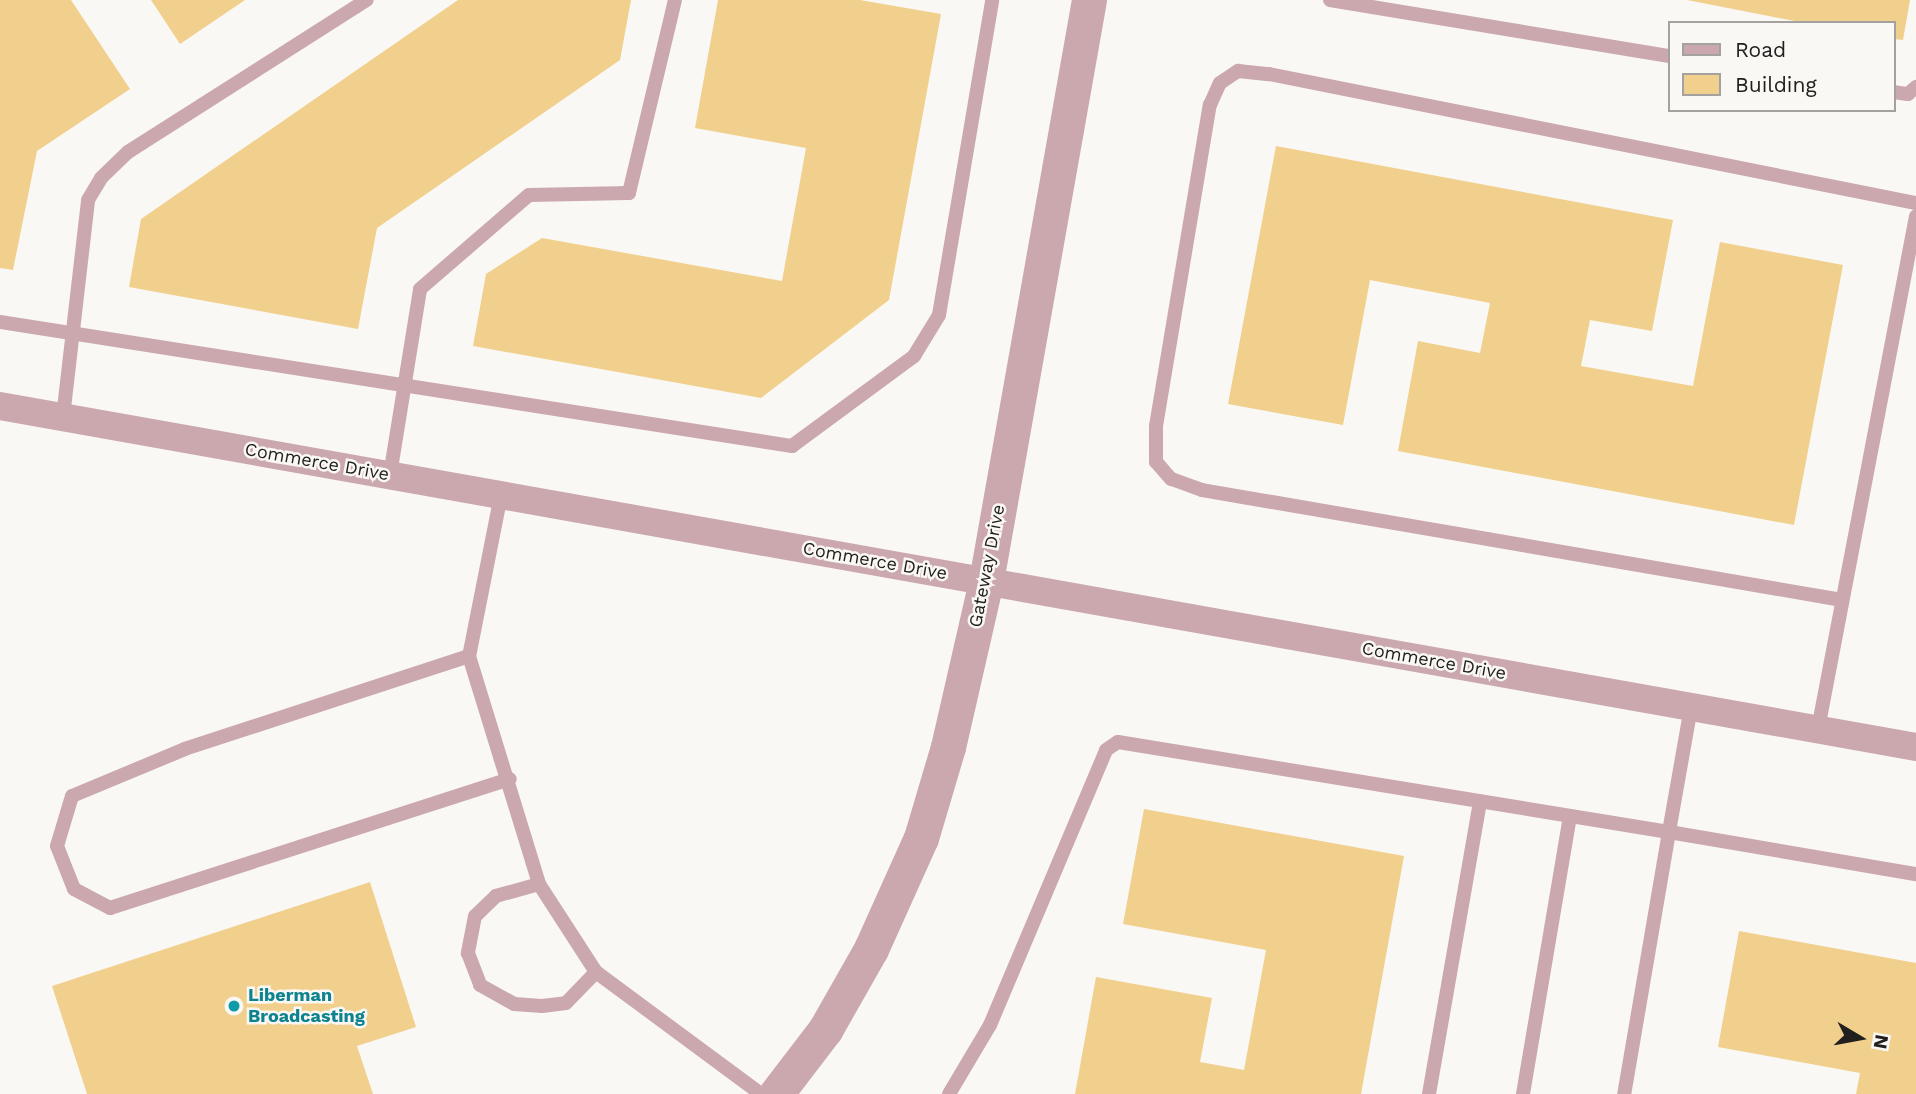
<!DOCTYPE html>
<style>
body{margin:0}
#map{position:relative;width:1916px;height:1094px;overflow:hidden;background:#faf8f4;font-family:"Work Sans",sans-serif}
div>[style]{position:absolute}
[style*='--x']{left:calc(var(--x)*1px);top:calc(var(--y)*1px);width:calc(var(--w)*1px);rotate:calc(var(--a)*1deg)}
.building>*{inset:0;background:#f1d08e}
.service>*{height:14px;margin:-7px;padding:0 7px;transform-origin:7px;border-radius:7px;background:#cba8ae}
.minor>*{height:28px;margin:-14px;padding:0 14px;transform-origin:14px;border-radius:14px;background:#cba8ae}
.tertiary>*{height:35px;margin:-17.5px;padding:0 17.5px;transform-origin:17.5px;border-radius:17.5px;background:#cba8ae}
.dots>*{width:19px;height:19px;translate:-50% -50%;box-sizing:border-box;border:4px solid #faf8f4;border-radius:50%}
span{translate:-50% -50%;white-space:nowrap;text-align:center;line-height:1.15;-webkit-text-stroke:5px #faf8f4;paint-order:stroke}
.street-label{font-size:18px;color:#21201e}
.culture-label{font-size:18px;color:#0d838f;font-weight:700}
.left{translate:0 -50%;text-align:left}
.legend{position:absolute;left:1668px;top:21px;width:228px;height:91px;box-sizing:border-box;background:#faf8f4;border:2px solid #a3a29e;margin:0;padding:9px 12px;list-style:none;font-size:21px;color:#21201e}
.legend li{display:flex;align-items:center;gap:14px;height:35px}
.legend b{width:35px;border:2px solid #a3a29e}
.north{position:absolute;left:1825px;top:1003px;width:70px;height:70px;-webkit-text-stroke:5px #faf8f4;paint-order:stroke;rotate:100deg;font-size:19px;font-weight:700;line-height:28px;text-align:center;color:#21201e}
.north::after{content:'';display:block;margin:auto;width:24px;height:32px;background:#21201e;clip-path:polygon(50% 0,100% 100%,50% 72%,0 100%)}
</style>
<div id="map">
<div class="building">
<div style="clip-path:polygon(0 0,71px 0,130px 89px,37px 151px,13px 270px,0 268px)"></div>
<div style="clip-path:polygon(151px 0,245px 0,180px 44px)"></div>
<div style="clip-path:polygon(458px 0,631px 0,620px 60px,377px 228px,358px 329px,129px 287px,141px 219px)"></div>
<div style="clip-path:polygon(718px 0,860px 0,941px 14px,889px 300px,761px 398px,473px 346px,486px 274px,542px 238px,782px 281px,806px 148px,695px 128px)"></div>
<div style="clip-path:polygon(1687px 0,1910px 0,1903px 40px,1893px 39px,1893px 23px,1805px 23px)"></div>
<div style="clip-path:polygon(1276px 146px,1673px 220px,1652px 331px,1590px 320px,1581px 366px,1693px 386px,1720px 242px,1843px 265px,1794px 525px,1398px 451px,1418px 341px,1480px 353px,1490px 303px,1370px 280px,1343px 425px,1228px 404px)"></div>
<div style="clip-path:polygon(1144px 809px,1404px 856px,1361px 1094px,1075px 1094px,1096px 977px,1212px 998px,1200px 1062px,1244px 1070px,1266px 950px,1123px 924px)"></div>
<div style="clip-path:polygon(370px 882px,416px 1027px,357px 1046px,373px 1094px,87px 1094px,52px 986px)"></div>
<div style="clip-path:polygon(1739px 931px,1916px 963px,1916px 1094px,1856px 1094px,1860px 1073px,1718px 1047px)"></div>
</div>
<div class="service">
<div style="--x:1330;--y:0;--w:344;--a:9.4"></div>
<div style="--x:1893;--y:92;--w:15;--a:8"></div>
<div style="--x:1908;--y:94;--w:11;--a:-41"></div>
<div style="--x:0;--y:322;--w:802;--a:8.9"></div>
<div style="--x:792;--y:446;--w:152;--a:-36.4"></div>
<div style="--x:914;--y:356;--w:48;--a:-58.6"></div>
<div style="--x:939;--y:315;--w:319;--a:-80.4"></div>
<div style="--x:63;--y:417;--w:218;--a:-83.4"></div>
<div style="--x:88;--y:200;--w:26;--a:-59"></div>
<div style="--x:101;--y:178;--w:37;--a:-44"></div>
<div style="--x:128;--y:152;--w:283;--a:-32.5"></div>
<div style="--x:390;--y:475;--w:188;--a:-80.8"></div>
<div style="--x:420;--y:289;--w:144;--a:-40.8"></div>
<div style="--x:529;--y:195;--w:100;--a:-1.1"></div>
<div style="--x:629;--y:193;--w:198;--a:-76.6"></div>
<div style="--x:501;--y:495;--w:164;--a:101.2"></div>
<div style="--x:469;--y:656;--w:239;--a:72.9"></div>
<div style="--x:539;--y:884;--w:105;--a:57.1"></div>
<div style="--x:596;--y:972;--w:205;--a:36.5"></div>
<div style="--x:1842;--y:600;--w:649;--a:-170.25"></div>
<div style="--x:1202;--y:490;--w:33;--a:-160"></div>
<div style="--x:1171;--y:479;--w:23;--a:-131"></div>
<div style="--x:1156;--y:462;--w:36;--a:-90"></div>
<div style="--x:1156;--y:426;--w:326;--a:-80.5"></div>
<div style="--x:1210;--y:105;--w:24;--a:-66"></div>
<div style="--x:1220;--y:83;--w:22;--a:-34"></div>
<div style="--x:1238;--y:71;--w:31;--a:6"></div>
<div style="--x:1269;--y:74;--w:660;--a:11.28"></div>
<div style="--x:469;--y:656;--w:299;--a:161.9"></div>
<div style="--x:185;--y:749;--w:122;--a:157.4"></div>
<div style="--x:72;--y:796;--w:52;--a:106.7"></div>
<div style="--x:57;--y:846;--w:46;--a:68.4"></div>
<div style="--x:74;--y:889;--w:41;--a:27.8"></div>
<div style="--x:110;--y:908;--w:420;--a:-17.9"></div>
<div style="--x:1691;--y:707;--w:127;--a:100"></div>
<div style="--x:1669;--y:832;--w:251;--a:9.7"></div>
<div style="--x:1818;--y:729;--w:522;--a:-79.18"></div>
<div style="--x:539;--y:884;--w:45;--a:164.4"></div>
<div style="--x:496;--y:896;--w:29;--a:136"></div>
<div style="--x:475;--y:916;--w:38;--a:101"></div>
<div style="--x:468;--y:953;--w:34;--a:69"></div>
<div style="--x:480;--y:985;--w:39;--a:29"></div>
<div style="--x:514;--y:1004;--w:28;--a:4"></div>
<div style="--x:542;--y:1006;--w:24;--a:-7"></div>
<div style="--x:566;--y:1003;--w:43;--a:-45.9"></div>
<div style="--x:949;--y:1094;--w:80;--a:-59.3"></div>
<div style="--x:990;--y:1025;--w:298;--a:-67.1"></div>
<div style="--x:1106;--y:750;--w:14;--a:-34"></div>
<div style="--x:1118;--y:742;--w:558;--a:9.28"></div>
<div style="--x:1669;--y:832;--w:266;--a:99.7"></div>
<div style="--x:1429;--y:1094;--w:297;--a:-80.1"></div>
<div style="--x:1523;--y:1094;--w:282;--a:-80.4"></div>
</div>
<div class="minor">
<div style="--x:0;--y:406;--w:1946;--a:10.09"></div>
</div>
<div class="tertiary">
<div style="--x:776;--y:1094;--w:81;--a:-52.6"></div>
<div style="--x:825;--y:1030;--w:93;--a:-60.4"></div>
<div style="--x:871;--y:949;--w:122;--a:-65.8"></div>
<div style="--x:921;--y:838;--w:95;--a:-73.5"></div>
<div style="--x:948;--y:747;--w:170;--a:-77.1"></div>
<div style="--x:986;--y:581;--w:590;--a:-79.95"></div>
</div>
<div class="dots">
<div style="left:234px;top:1006px;background:#0f9aa8"></div>
</div>
<div class="street-label">
<span style="left:317px;top:462px;rotate:10deg">Commerce Drive</span>
<span style="left:875px;top:561px;rotate:10deg">Commerce Drive</span>
<span style="left:987px;top:566px;rotate:-79deg">Gateway Drive</span>
<span style="left:1434px;top:661px;rotate:10deg">Commerce Drive</span>
</div>
<div class="culture-label">
<span class="left" style="left:248px;top:1006px">Liberman<br>Broadcasting</span>
</div>
<ul class="legend">
<li><b style="height:9px;background:#cba8ae"></b>Road</li>
<li><b style="height:19px;background:#f1d08e"></b>Building</li>
</ul>
<div class="north">N</div>
</div>
